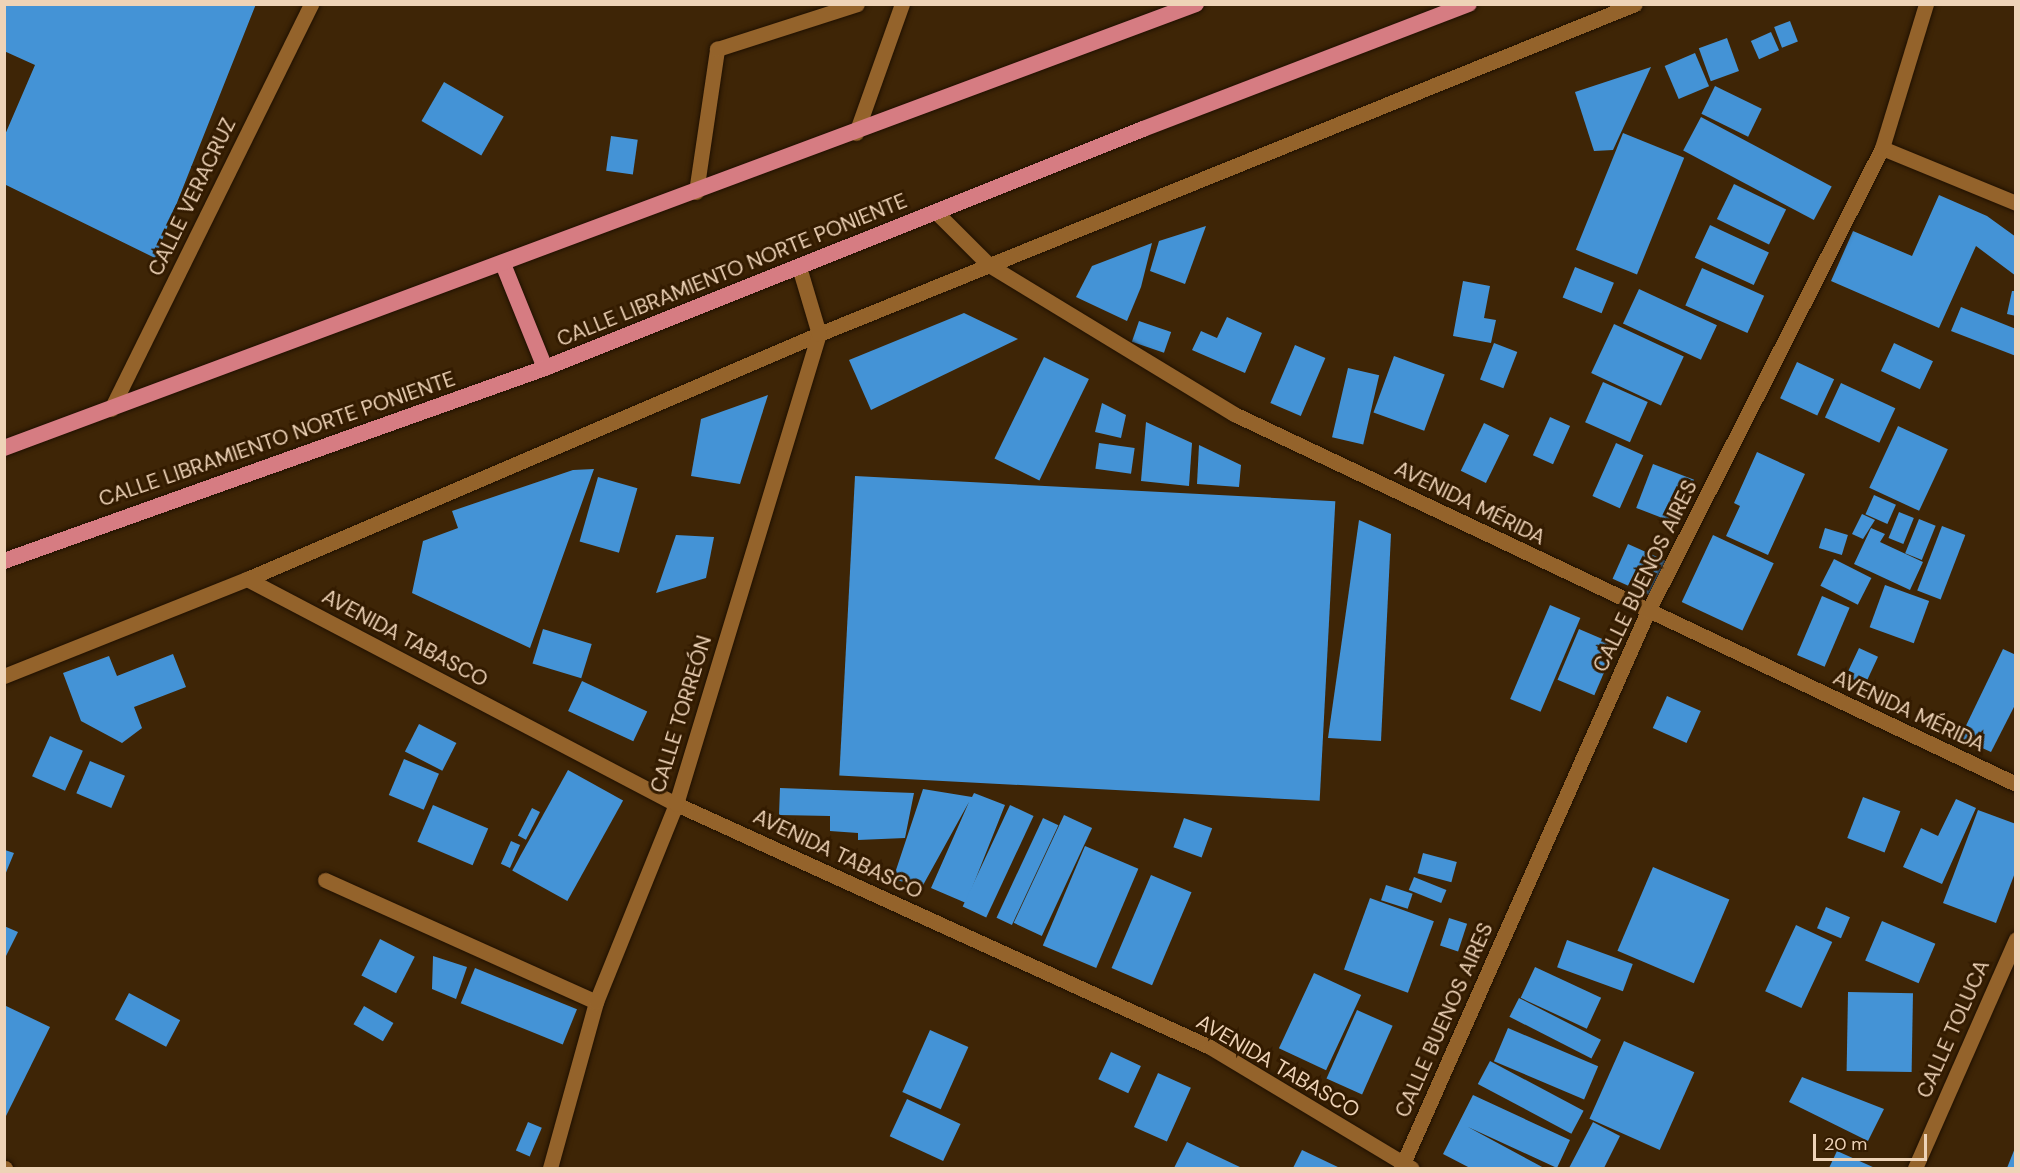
<!DOCTYPE html>
<meta charset="utf-8">
<style>
body{margin:0}
#map{position:relative;width:2020px;height:1173px;overflow:hidden;background:#3e2506;font-family:"DM Sans",sans-serif}
div>[style]{position:absolute}
[style*='--x']{left:calc(var(--x)*1px);top:calc(var(--y)*1px);width:calc(var(--w)*1px);rotate:calc(var(--a)*1deg)}
.building>*{inset:0;background:#4493d6;transform-origin:0 0}
.roads{filter:drop-shadow(0 0 2px #1f1001) drop-shadow(0 0 2px #1f1001)}
.service>*{height:15px;margin:-7.5px;padding:0 7.5px;transform-origin:7.5px;border-radius:7.5px;background:#94632b}
.minor>*{height:15px;margin:-7.5px;padding:0 7.5px;transform-origin:7.5px;border-radius:7.5px;background:#94632b}
.trunk>*{height:16px;margin:-8px;padding:0 8px;transform-origin:8px;border-radius:8px;background:#d67c82}
span{translate:-50% -50%;white-space:nowrap;text-align:center;line-height:1.15;-webkit-text-stroke:6px #331b00;paint-order:stroke}
.street-label{font-size:21px;color:#eed3b7}
.frame{position:absolute;inset:0;border:6px solid #eed3b7;pointer-events:none}
.scale{position:absolute;left:1813px;top:1134px;width:114px;height:27px;box-sizing:border-box;border:3px solid #eed3b7;border-top:0;padding-left:8px;font-size:18px;line-height:21px;white-space:nowrap;color:#eed3b7;-webkit-text-stroke:4px #331b00;paint-order:stroke}
</style>
<div id="map">
<div class="building">
<div style="clip-path:polygon(4px 4px,256px 4px,155px 258px,4px 184px,4px 137px,35px 65px,4px 51px)"></div>
<div style="left:1790px;top:21px;width:22px;height:17px;rotate:69deg"></div>
<div style="left:1771px;top:32px;width:20px;height:22px;rotate:66deg"></div>
<div style="left:1727px;top:38px;width:35px;height:30px;rotate:70deg"></div>
<div style="left:1695px;top:53px;width:36px;height:33px;rotate:67deg"></div>
<div style="clip-path:polygon(1651px 67px,1613px 150px,1594px 151px,1575px 92px)"></div>
<div style="left:444px;top:82px;width:69px;height:45px;rotate:30deg"></div>
<div style="left:1715px;top:86px;width:52px;height:31px;rotate:26deg"></div>
<div style="left:1701px;top:117px;width:148px;height:38px;rotate:28deg"></div>
<div style="left:1623px;top:133px;width:66px;height:126px;rotate:22deg"></div>
<div style="left:611px;top:136px;width:27px;height:35px;rotate:8deg"></div>
<div style="left:1734px;top:184px;width:58px;height:39px;rotate:26deg"></div>
<div style="clip-path:polygon(1939px 195px,1987px 216px,2016px 237px,2016px 276px,1976px 246px,1939px 328px,1831px 281px,1853px 231px,1912px 256px)"></div>
<div style="left:1710px;top:225px;width:65px;height:36px;rotate:25deg"></div>
<div style="clip-path:polygon(1206px 226px,1185px 284px,1150px 271px,1159px 241px)"></div>
<div style="clip-path:polygon(1152px 243px,1141px 287px,1127px 321px,1076px 297px,1092px 266px)"></div>
<div style="left:1575px;top:267px;width:42px;height:33px;rotate:22deg"></div>
<div style="left:1702px;top:268px;width:68px;height:41px;rotate:24deg"></div>
<div style="clip-path:polygon(1463px 281px,1490px 286px,1484px 318px,1496px 320px,1491px 343px,1453px 336px)"></div>
<div style="left:1639px;top:289px;width:86px;height:38px;rotate:25deg"></div>
<div style="clip-path:polygon(2012px 291px,2016px 291px,2016px 316px,2007px 314px)"></div>
<div style="clip-path:polygon(1961px 307px,2016px 329px,2016px 356px,1951px 331px)"></div>
<div style="clip-path:polygon(964px 313px,1018px 339px,871px 410px,849px 360px)"></div>
<div style="clip-path:polygon(1227px 317px,1262px 333px,1245px 373px,1192px 350px,1201px 331px,1217px 338px)"></div>
<div style="left:1139px;top:321px;width:34px;height:22px;rotate:19deg"></div>
<div style="left:1614px;top:324px;width:77px;height:54px;rotate:25deg"></div>
<div style="left:1494px;top:343px;width:25px;height:39px;rotate:21deg"></div>
<div style="left:1894px;top:343px;width:43px;height:31px;rotate:25deg"></div>
<div style="left:1295px;top:345px;width:33px;height:63px;rotate:23deg"></div>
<div style="left:1394px;top:356px;width:54px;height:60px;rotate:20deg"></div>
<div style="left:1044px;top:357px;width:50px;height:113px;rotate:26deg"></div>
<div style="left:1797px;top:362px;width:41px;height:40px;rotate:25deg"></div>
<div style="left:1348px;top:368px;width:32px;height:71px;rotate:13deg"></div>
<div style="left:1603px;top:382px;width:49px;height:44px;rotate:24deg"></div>
<div style="left:1841px;top:383px;width:60px;height:38px;rotate:25deg"></div>
<div style="clip-path:polygon(768px 395px,740px 484px,691px 476px,701px 419px)"></div>
<div style="clip-path:polygon(1102px 403px,1126px 415px,1121px 438px,1095px 432px)"></div>
<div style="left:1550px;top:417px;width:22px;height:42px;rotate:24deg"></div>
<div style="clip-path:polygon(1146px 422px,1192px 443px,1189px 486px,1141px 481px)"></div>
<div style="left:1484px;top:423px;width:28px;height:53px;rotate:26deg"></div>
<div style="left:1898px;top:426px;width:55px;height:68px;rotate:25deg"></div>
<div style="left:1099px;top:443px;width:36px;height:26px;rotate:8deg"></div>
<div style="left:1616px;top:443px;width:30px;height:58px;rotate:24deg"></div>
<div style="clip-path:polygon(1199px 445px,1241px 465px,1239px 487px,1197px 484px)"></div>
<div style="clip-path:polygon(1757px 452px,1805px 474px,1768px 555px,1726px 536px,1740px 506px,1734px 503px)"></div>
<div style="left:1653px;top:464px;width:44px;height:47px;rotate:21deg"></div>
<div style="clip-path:polygon(594px 469px,530px 648px,412px 593px,423px 541px,458px 528px,452px 511px,573px 470px)"></div>
<div style="left:855px;top:476px;width:481px;height:300px;rotate:3deg"></div>
<div style="left:598px;top:477px;width:41px;height:67px;rotate:16deg"></div>
<div style="left:1874px;top:495px;width:24px;height:21px;rotate:24deg"></div>
<div style="left:1899px;top:512px;width:16px;height:28px;rotate:22deg"></div>
<div style="clip-path:polygon(1862px 514px,1875px 520px,1863px 539px,1852px 534px)"></div>
<div style="left:1919px;top:519px;width:18px;height:37px;rotate:22deg"></div>
<div style="clip-path:polygon(1359px 520px,1391px 534px,1381px 741px,1328px 738px)"></div>
<div style="left:1942px;top:526px;width:25px;height:69px;rotate:21deg"></div>
<div style="left:1825px;top:528px;width:24px;height:21px;rotate:17deg"></div>
<div style="clip-path:polygon(1871px 528px,1885px 534px,1880px 542px,1923px 562px,1910px 590px,1854px 564px)"></div>
<div style="clip-path:polygon(676px 535px,714px 537px,706px 578px,656px 593px)"></div>
<div style="left:1713px;top:535px;width:67px;height:74px;rotate:25deg"></div>
<div style="left:1628px;top:544px;width:43px;height:38px;rotate:24deg"></div>
<div style="left:1834px;top:559px;width:42px;height:30px;rotate:27deg"></div>
<div style="left:1885px;top:585px;width:47px;height:45px;rotate:20deg"></div>
<div style="left:1822px;top:596px;width:30px;height:64px;rotate:23deg"></div>
<div style="left:1550px;top:605px;width:33px;height:102px;rotate:23deg"></div>
<div style="left:543px;top:629px;width:51px;height:36px;rotate:17deg"></div>
<div style="left:1579px;top:629px;width:40px;height:55px;rotate:23deg"></div>
<div style="left:1859px;top:648px;width:21px;height:31px;rotate:25deg"></div>
<div style="clip-path:polygon(2003px 649px,2016px 655px,2016px 703px,1991px 752px,1960px 738px)"></div>
<div style="clip-path:polygon(173px 654px,186px 687px,134px 707px,142px 728px,122px 743px,81px 721px,63px 673px,109px 656px,117px 676px)"></div>
<div style="left:582px;top:681px;width:72px;height:33px;rotate:25deg"></div>
<div style="left:1667px;top:696px;width:37px;height:35px;rotate:24deg"></div>
<div style="left:419px;top:724px;width:42px;height:31px;rotate:27deg"></div>
<div style="left:50px;top:736px;width:36px;height:44px;rotate:24deg"></div>
<div style="left:404px;top:759px;width:38px;height:39px;rotate:23deg"></div>
<div style="left:90px;top:761px;width:38px;height:35px;rotate:23deg"></div>
<div style="left:568px;top:770px;width:63px;height:115px;rotate:29deg"></div>
<div style="clip-path:polygon(780px 788px,914px 793px,905px 838px,858px 840px,858px 833px,830px 831px,830px 816px,779px 815px)"></div>
<div style="clip-path:polygon(923px 789px,972px 797px,974px 793px,1005px 805px,966px 903px,931px 888px,969px 802px,922px 887px,893px 879px)"></div>
<div style="left:1863px;top:797px;width:40px;height:44px;rotate:21deg"></div>
<div style="clip-path:polygon(1956px 799px,1976px 808px,1942px 884px,1903px 867px,1921px 828px,1938px 836px)"></div>
<div style="left:433px;top:805px;width:60px;height:40px;rotate:23deg"></div>
<div style="left:1010px;top:805px;width:26px;height:112px;rotate:25deg"></div>
<div style="left:532px;top:808px;width:9px;height:31px;rotate:27deg"></div>
<div style="clip-path:polygon(1978px 810px,2016px 824px,2016px 870px,1996px 923px,1943px 903px)"></div>
<div style="left:1064px;top:815px;width:31px;height:119px;rotate:25deg"></div>
<div style="left:1043px;top:818px;width:17px;height:110px;rotate:25deg"></div>
<div style="left:1184px;top:818px;width:30px;height:31px;rotate:20deg"></div>
<div style="left:511px;top:841px;width:10px;height:25px;rotate:24deg"></div>
<div style="left:1085px;top:846px;width:58px;height:108px;rotate:23deg"></div>
<div style="clip-path:polygon(5px 850px,14px 853px,5px 875px)"></div>
<div style="left:1423px;top:853px;width:35px;height:21px;rotate:15deg"></div>
<div style="left:1653px;top:867px;width:83px;height:91px;rotate:23deg"></div>
<div style="left:1151px;top:875px;width:44px;height:101px;rotate:23deg"></div>
<div style="left:1414px;top:877px;width:35px;height:14px;rotate:22deg"></div>
<div style="left:1386px;top:885px;width:28px;height:16px;rotate:18deg"></div>
<div style="left:1370px;top:898px;width:68px;height:76px;rotate:20deg"></div>
<div style="left:1826px;top:907px;width:26px;height:23px;rotate:23deg"></div>
<div style="left:1449px;top:918px;width:19px;height:29px;rotate:18deg"></div>
<div style="left:1882px;top:921px;width:58px;height:43px;rotate:23deg"></div>
<div style="left:1796px;top:925px;width:40px;height:73px;rotate:25deg"></div>
<div style="clip-path:polygon(4px 926px,18px 932px,4px 960px)"></div>
<div style="left:380px;top:939px;width:39px;height:41px;rotate:27deg"></div>
<div style="left:1567px;top:940px;width:70px;height:29px;rotate:20deg"></div>
<div style="clip-path:polygon(433px 956px,467px 967px,456px 999px,432px 989px)"></div>
<div style="left:1535px;top:967px;width:73px;height:34px;rotate:25deg"></div>
<div style="left:475px;top:968px;width:110px;height:38px;rotate:22deg"></div>
<div style="left:1314px;top:973px;width:52px;height:83px;rotate:25deg"></div>
<div style="left:1848px;top:992px;width:65px;height:79px;rotate:1deg"></div>
<div style="left:129px;top:993px;width:58px;height:30px;rotate:28deg"></div>
<div style="left:1519px;top:998px;width:92px;height:21px;rotate:27deg"></div>
<div style="clip-path:polygon(4px 1005px,50px 1027px,6px 1116px,4px 1115px)"></div>
<div style="left:364px;top:1006px;width:34px;height:21px;rotate:30deg"></div>
<div style="left:1357px;top:1010px;width:39px;height:75px;rotate:24deg"></div>
<div style="left:1508px;top:1028px;width:98px;height:36px;rotate:23deg"></div>
<div style="left:930px;top:1030px;width:42px;height:68px;rotate:24deg"></div>
<div style="left:1624px;top:1041px;width:77px;height:85px;rotate:24deg"></div>
<div style="left:1111px;top:1052px;width:33px;height:30px;rotate:25deg"></div>
<div style="left:1490px;top:1061px;width:106px;height:26px;rotate:28deg"></div>
<div style="left:1158px;top:1073px;width:36px;height:59px;rotate:24deg"></div>
<div style="clip-path:polygon(1802px 1077px,1884px 1109px,1868px 1141px,1789px 1102px)"></div>
<div style="clip-path:polygon(1473px 1095px,1570px 1140px,1557px 1168px,1468px 1127px,1544px 1168px,1470px 1168px,1443px 1154px)"></div>
<div style="left:907px;top:1099px;width:59px;height:41px;rotate:25deg"></div>
<div style="left:528px;top:1122px;width:15px;height:31px;rotate:23deg"></div>
<div style="clip-path:polygon(1593px 1122px,1620px 1136px,1604px 1168px,1569px 1168px)"></div>
<div style="clip-path:polygon(1187px 1142px,1242px 1168px,1174px 1168px)"></div>
<div style="clip-path:polygon(2015px 1148px,2016px 1168px,2007px 1168px)"></div>
<div style="clip-path:polygon(1302px 1150px,1340px 1168px,1293px 1168px)"></div>
<div style="clip-path:polygon(1837px 1151px,1875px 1168px,1829px 1168px)"></div>
</div>
<div class="roads">
<div class="service">
<div style="--x:696;--y:192;--w:145;--a:-81.6"></div>
<div style="--x:717;--y:49;--w:147;--a:-17.8"></div>
</div>
<div class="minor">
<div style="--x:856;--y:133;--w:137;--a:-70.4"></div>
<div style="--x:1882;--y:148;--w:145;--a:22.3"></div>
<div style="--x:936;--y:212;--w:75;--a:45"></div>
<div style="--x:989;--y:265;--w:287;--a:31.3"></div>
<div style="--x:1234;--y:414;--w:865;--a:25.32"></div>
<div style="--x:111;--y:409;--w:452;--a:-63.7"></div>
<div style="--x:247;--y:579;--w:484;--a:27.7"></div>
<div style="--x:676;--y:804;--w:587;--a:24.47"></div>
<div style="--x:1210;--y:1047;--w:235;--a:31"></div>
<div style="--x:4;--y:676;--w:262;--a:-21.8"></div>
<div style="--x:247;--y:579;--w:622;--a:-23.19"></div>
<div style="--x:819;--y:334;--w:880;--a:-22.02"></div>
<div style="--x:325;--y:880;--w:297;--a:24.2"></div>
<div style="--x:4;--y:1168;--w:1;--a:0"></div>
<div style="--x:550;--y:1168;--w:172;--a:-74.5"></div>
<div style="--x:596;--y:1002;--w:214;--a:-68"></div>
<div style="--x:676;--y:804;--w:491;--a:-73.1"></div>
<div style="--x:819;--y:334;--w:70;--a:-106.6"></div>
<div style="--x:1401;--y:1168;--w:609;--a:-66.09"></div>
<div style="--x:1648;--y:611;--w:519;--a:-63.19"></div>
<div style="--x:1882;--y:148;--w:151;--a:-73"></div>
<div style="--x:1915;--y:1168;--w:250;--a:-66.2"></div>
</div>
<div class="trunk">
<div style="--x:503;--y:264;--w:112;--a:68"></div>
<div style="--x:4;--y:448;--w:1272;--a:-20.43"></div>
<div style="--x:4;--y:561;--w:574;--a:-19.63"></div>
<div style="--x:545;--y:368;--w:644;--a:-21.78"></div>
<div style="--x:1143;--y:129;--w:349;--a:-21"></div>
</div>
</div>
<div class="street-label">
<span style="left:192px;top:197px;rotate:-64deg">CALLE VERACRUZ</span>
<span style="left:732px;top:270px;rotate:-22deg">CALLE LIBRAMIENTO NORTE PONIENTE</span>
<span style="left:277px;top:439px;rotate:-19deg">CALLE LIBRAMIENTO NORTE PONIENTE</span>
<span style="left:1470px;top:503px;rotate:26deg">AVENIDA MÉRIDA</span>
<span style="left:1645px;top:576px;rotate:-64deg">CALLE BUENOS AIRES</span>
<span style="left:405px;top:638px;rotate:28deg">AVENIDA TABASCO</span>
<span style="left:1909px;top:711px;rotate:25deg">AVENIDA MÉRIDA</span>
<span style="left:681px;top:714px;rotate:-73deg">CALLE TORREÓN</span>
<span style="left:838px;top:854px;rotate:25deg">AVENIDA TABASCO</span>
<span style="left:1444px;top:1020px;rotate:-66deg">CALLE BUENOS AIRES</span>
<span style="left:1953px;top:1029px;rotate:-66deg">CALLE TOLUCA</span>
<span style="left:1278px;top:1066px;rotate:30deg">AVENIDA TABASCO</span>
</div>
<div class="frame"></div>
<div class="scale">20 m</div>
</div>
